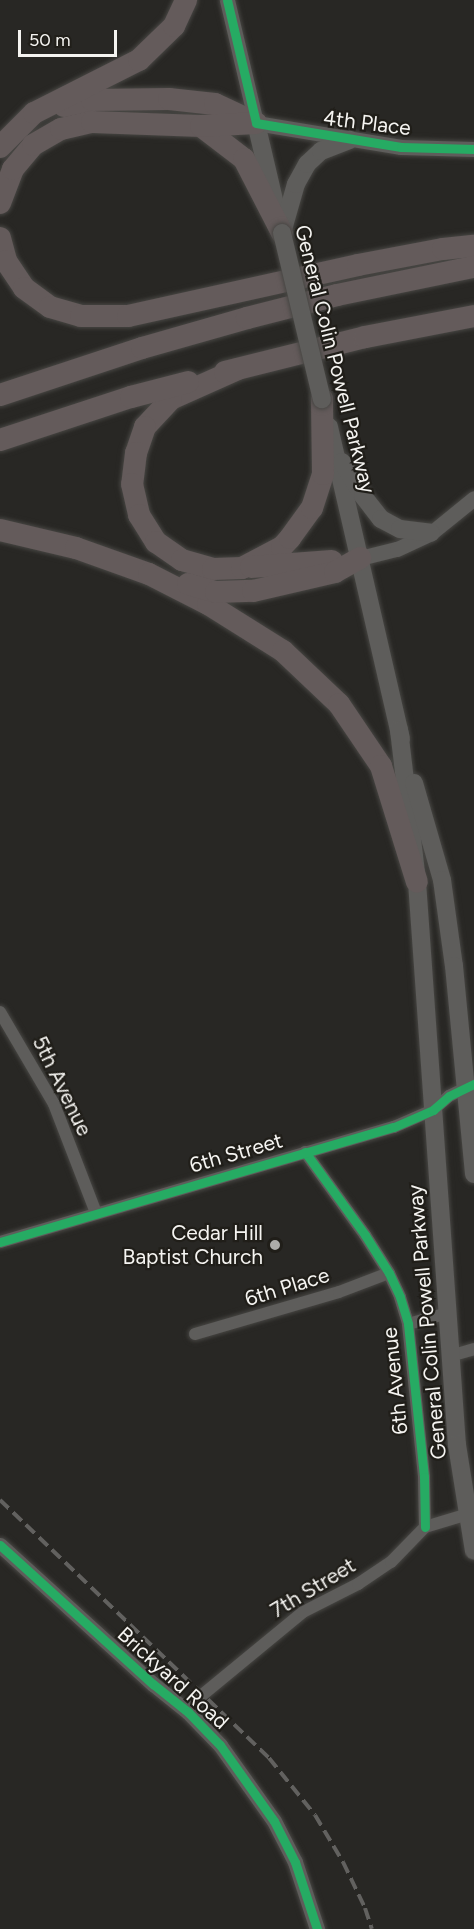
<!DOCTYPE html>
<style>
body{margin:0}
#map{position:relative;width:474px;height:1929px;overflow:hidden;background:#282724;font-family:Figtree,sans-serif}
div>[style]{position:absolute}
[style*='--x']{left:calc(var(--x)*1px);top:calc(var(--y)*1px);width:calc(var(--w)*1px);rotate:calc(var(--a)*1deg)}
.roads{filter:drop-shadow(0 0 2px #474643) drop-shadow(0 0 2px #474643)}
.minor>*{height:12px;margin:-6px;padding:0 6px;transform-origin:6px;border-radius:6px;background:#5e5d5b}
.tertiary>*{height:15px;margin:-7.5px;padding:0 7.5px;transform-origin:7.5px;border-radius:7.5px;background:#5e5d5b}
.secondary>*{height:18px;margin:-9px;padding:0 9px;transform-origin:9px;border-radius:9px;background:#5e5d5b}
.motorway>*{height:22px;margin:-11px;padding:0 11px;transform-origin:11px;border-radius:11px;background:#645b5b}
.rail>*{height:4px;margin-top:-2px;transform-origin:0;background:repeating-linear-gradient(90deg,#62615f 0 12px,transparent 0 18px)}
.bridges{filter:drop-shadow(0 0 2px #474643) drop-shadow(0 0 2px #474643)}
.secondary-bridge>*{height:18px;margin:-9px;padding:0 9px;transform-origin:9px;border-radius:9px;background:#5e5d5b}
.cycleway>*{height:9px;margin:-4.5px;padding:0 4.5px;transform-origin:4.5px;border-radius:4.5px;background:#26ab63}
.dots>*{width:16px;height:16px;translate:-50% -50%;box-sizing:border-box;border:3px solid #201e19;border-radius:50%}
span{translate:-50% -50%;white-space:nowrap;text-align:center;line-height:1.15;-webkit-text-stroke:4.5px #201e19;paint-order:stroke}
.street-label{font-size:21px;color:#f5f4f1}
.poi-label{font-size:21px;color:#f5f4f1}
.right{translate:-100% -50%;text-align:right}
.scale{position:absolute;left:18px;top:30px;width:99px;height:27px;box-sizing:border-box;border:3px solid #f5f4f1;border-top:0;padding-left:8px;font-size:18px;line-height:21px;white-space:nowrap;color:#f5f4f1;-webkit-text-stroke:4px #201e19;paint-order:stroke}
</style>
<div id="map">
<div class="roads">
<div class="minor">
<div style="--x:0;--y:1012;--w:107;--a:59.6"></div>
<div style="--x:54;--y:1104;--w:117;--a:68.9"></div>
<div style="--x:305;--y:1152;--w:102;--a:54.1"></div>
<div style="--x:365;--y:1235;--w:45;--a:57.7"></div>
<div style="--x:389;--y:1273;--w:26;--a:65"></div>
<div style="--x:400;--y:1297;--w:28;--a:73"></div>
<div style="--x:408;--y:1324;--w:154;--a:84"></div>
<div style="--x:424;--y:1477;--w:50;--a:88.9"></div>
<div style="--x:0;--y:1242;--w:410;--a:-16.3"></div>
<div style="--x:394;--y:1127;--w:43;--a:-23.6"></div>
<div style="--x:433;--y:1110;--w:21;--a:-41"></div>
<div style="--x:449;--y:1096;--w:25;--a:-26"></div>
<div style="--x:408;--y:1324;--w:41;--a:-15.4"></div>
<div style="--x:195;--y:1334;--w:150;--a:-16.3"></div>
<div style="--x:339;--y:1292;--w:53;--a:-20.8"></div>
<div style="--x:450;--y:1356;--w:25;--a:-16"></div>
<div style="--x:188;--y:1712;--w:21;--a:-51"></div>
<div style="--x:201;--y:1696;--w:132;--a:-39.5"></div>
<div style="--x:303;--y:1612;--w:62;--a:-27"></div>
<div style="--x:358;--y:1584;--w:40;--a:-34"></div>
<div style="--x:391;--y:1562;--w:49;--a:-45.8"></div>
<div style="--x:425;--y:1527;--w:45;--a:-16.8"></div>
</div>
<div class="tertiary">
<div style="--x:227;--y:0;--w:126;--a:76.7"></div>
<div style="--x:256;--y:123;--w:147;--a:9.4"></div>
<div style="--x:401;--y:147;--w:73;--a:1.6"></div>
<div style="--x:360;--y:558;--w:38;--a:-14"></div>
<div style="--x:397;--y:549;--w:38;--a:-25"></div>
<div style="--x:431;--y:533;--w:55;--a:-39.1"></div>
<div style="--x:0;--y:1545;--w:207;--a:42.3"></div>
<div style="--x:153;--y:1684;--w:45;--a:38.7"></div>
<div style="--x:188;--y:1712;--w:46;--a:45.9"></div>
<div style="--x:220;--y:1745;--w:93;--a:54.6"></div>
<div style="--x:274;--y:1821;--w:46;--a:62.9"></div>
<div style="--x:295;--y:1862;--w:71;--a:71.8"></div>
</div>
<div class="secondary">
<div style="--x:256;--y:123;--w:87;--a:76.8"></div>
<div style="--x:282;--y:233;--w:51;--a:-74.1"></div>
<div style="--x:296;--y:184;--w:23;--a:-61"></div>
<div style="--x:307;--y:164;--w:19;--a:-43"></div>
<div style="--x:321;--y:151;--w:31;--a:-21"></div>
<div style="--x:329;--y:427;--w:320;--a:77"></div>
<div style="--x:342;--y:462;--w:40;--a:58"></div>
<div style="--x:363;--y:496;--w:29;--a:52"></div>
<div style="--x:381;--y:519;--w:21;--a:28"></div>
<div style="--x:400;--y:529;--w:31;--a:7"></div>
<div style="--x:399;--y:730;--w:153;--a:83.2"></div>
<div style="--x:417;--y:882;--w:564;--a:85.94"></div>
<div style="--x:457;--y:1445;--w:107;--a:80.9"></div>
<div style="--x:414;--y:783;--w:101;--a:73.9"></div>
<div style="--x:442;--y:880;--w:87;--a:82.1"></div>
<div style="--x:454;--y:966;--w:209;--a:84.5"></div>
</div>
<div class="motorway">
<div style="--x:64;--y:106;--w:29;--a:-12"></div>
<div style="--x:92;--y:100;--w:77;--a:-0.7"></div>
<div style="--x:169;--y:99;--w:46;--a:6.2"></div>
<div style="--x:215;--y:104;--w:45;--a:24.9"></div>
<div style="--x:201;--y:126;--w:54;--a:37.5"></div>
<div style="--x:244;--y:159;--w:83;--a:62.8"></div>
<div style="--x:0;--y:147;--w:48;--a:-45"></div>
<div style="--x:34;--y:113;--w:118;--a:-26.8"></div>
<div style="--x:139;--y:60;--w:49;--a:-44.2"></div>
<div style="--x:174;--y:26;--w:29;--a:-65"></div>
<div style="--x:0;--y:203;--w:36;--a:-69"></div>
<div style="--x:13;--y:169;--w:31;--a:-50"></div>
<div style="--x:33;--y:145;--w:32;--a:-30"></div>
<div style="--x:61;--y:129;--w:32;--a:-13"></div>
<div style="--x:92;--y:122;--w:109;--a:2.1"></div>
<div style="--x:201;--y:126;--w:55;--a:-3.1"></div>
<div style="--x:0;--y:238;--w:24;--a:75"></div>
<div style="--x:6;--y:261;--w:32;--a:56"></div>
<div style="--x:24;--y:288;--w:32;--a:36"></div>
<div style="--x:50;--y:307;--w:32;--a:16"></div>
<div style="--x:81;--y:316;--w:47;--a:0"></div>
<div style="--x:128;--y:316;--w:236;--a:-12.5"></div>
<div style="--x:358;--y:265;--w:86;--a:-10.7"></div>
<div style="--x:443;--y:249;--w:31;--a:-6"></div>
<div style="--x:238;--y:369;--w:73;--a:155.9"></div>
<div style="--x:171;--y:399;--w:38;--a:133"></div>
<div style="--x:145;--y:427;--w:28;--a:109"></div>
<div style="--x:136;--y:453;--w:31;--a:97"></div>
<div style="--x:132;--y:484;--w:32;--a:77"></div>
<div style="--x:139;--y:515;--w:32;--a:58"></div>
<div style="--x:156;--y:542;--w:32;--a:35"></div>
<div style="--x:182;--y:560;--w:32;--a:16"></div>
<div style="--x:213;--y:569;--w:29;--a:-2"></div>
<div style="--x:242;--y:568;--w:45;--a:-27.7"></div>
<div style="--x:282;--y:547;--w:12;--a:-48"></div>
<div style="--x:290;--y:538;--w:37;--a:-54"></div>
<div style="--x:312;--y:508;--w:36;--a:-72"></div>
<div style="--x:323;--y:474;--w:75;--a:-90.8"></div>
<div style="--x:225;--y:372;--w:144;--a:-14"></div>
<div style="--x:365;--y:337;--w:111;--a:-10.9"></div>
<div style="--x:0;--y:395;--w:150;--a:-18.3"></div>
<div style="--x:142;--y:348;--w:109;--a:-15.9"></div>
<div style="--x:247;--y:318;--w:93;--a:-14.3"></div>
<div style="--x:337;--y:295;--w:140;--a:-11.6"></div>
<div style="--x:0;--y:440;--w:138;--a:-18.2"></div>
<div style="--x:131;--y:397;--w:59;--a:-14.7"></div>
<div style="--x:0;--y:530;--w:78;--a:13.3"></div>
<div style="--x:76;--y:548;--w:77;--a:19.6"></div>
<div style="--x:149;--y:574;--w:66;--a:27"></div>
<div style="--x:208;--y:604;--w:89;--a:32.1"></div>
<div style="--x:283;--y:651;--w:77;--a:43.4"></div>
<div style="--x:339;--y:704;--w:75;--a:55.9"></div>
<div style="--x:381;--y:766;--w:121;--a:72.8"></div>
<div style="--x:251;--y:567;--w:81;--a:-4.2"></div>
<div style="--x:188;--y:584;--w:29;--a:16"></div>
<div style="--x:216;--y:592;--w:37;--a:-2"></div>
<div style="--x:253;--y:591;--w:84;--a:-13"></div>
<div style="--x:335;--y:572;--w:29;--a:-29"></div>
</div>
</div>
<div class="rail">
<div style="--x:0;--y:1500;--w:373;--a:43.8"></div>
<div style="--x:269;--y:1758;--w:73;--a:51.1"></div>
<div style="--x:315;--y:1815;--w:55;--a:59.2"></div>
<div style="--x:343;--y:1862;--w:51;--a:64.4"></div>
<div style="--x:365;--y:1908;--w:22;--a:72"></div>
</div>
<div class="bridges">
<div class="secondary-bridge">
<div style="--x:282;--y:233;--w:171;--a:76.5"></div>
</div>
</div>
<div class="cycleway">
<div style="--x:227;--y:0;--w:126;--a:76.7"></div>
<div style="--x:256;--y:123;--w:147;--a:9.4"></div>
<div style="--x:401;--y:147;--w:73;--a:1.6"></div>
<div style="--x:305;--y:1152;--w:102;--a:54.1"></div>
<div style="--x:365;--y:1235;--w:45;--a:57.7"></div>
<div style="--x:389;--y:1273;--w:26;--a:65"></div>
<div style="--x:400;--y:1297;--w:28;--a:73"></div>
<div style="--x:408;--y:1324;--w:154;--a:84"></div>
<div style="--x:424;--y:1477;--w:50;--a:88.9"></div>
<div style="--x:0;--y:1242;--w:410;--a:-16.3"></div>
<div style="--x:394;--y:1127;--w:43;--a:-23.6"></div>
<div style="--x:433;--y:1110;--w:21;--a:-41"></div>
<div style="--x:449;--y:1096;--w:28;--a:-26"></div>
<div style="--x:0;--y:1545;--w:207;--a:42.3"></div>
<div style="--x:153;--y:1684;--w:45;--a:38.7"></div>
<div style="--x:188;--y:1712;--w:46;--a:45.9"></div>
<div style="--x:220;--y:1745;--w:93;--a:54.6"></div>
<div style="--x:274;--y:1821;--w:46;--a:62.9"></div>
<div style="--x:295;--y:1862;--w:71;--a:71.8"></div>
</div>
<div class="dots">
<div style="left:275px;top:1245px;background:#adaca9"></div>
</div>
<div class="street-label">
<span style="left:367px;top:123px;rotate:7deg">4th Place</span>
<span style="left:335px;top:359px;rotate:76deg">General Colin Powell Parkway</span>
<span style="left:62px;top:1086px;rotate:64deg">5th Avenue</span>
<span style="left:236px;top:1153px;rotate:-16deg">6th Street</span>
<span style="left:287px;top:1287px;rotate:-17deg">6th Place</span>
<span style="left:427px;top:1322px;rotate:-95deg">General Colin Powell Parkway</span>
<span style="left:395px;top:1381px;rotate:-96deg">6th Avenue</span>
<span style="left:313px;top:1588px;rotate:-31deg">7th Street</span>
<span style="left:173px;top:1678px;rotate:42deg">Brickyard Road</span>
</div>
<div class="poi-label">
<span class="right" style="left:263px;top:1245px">Cedar Hill<br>Baptist Church</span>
</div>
<div class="scale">50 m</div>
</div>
